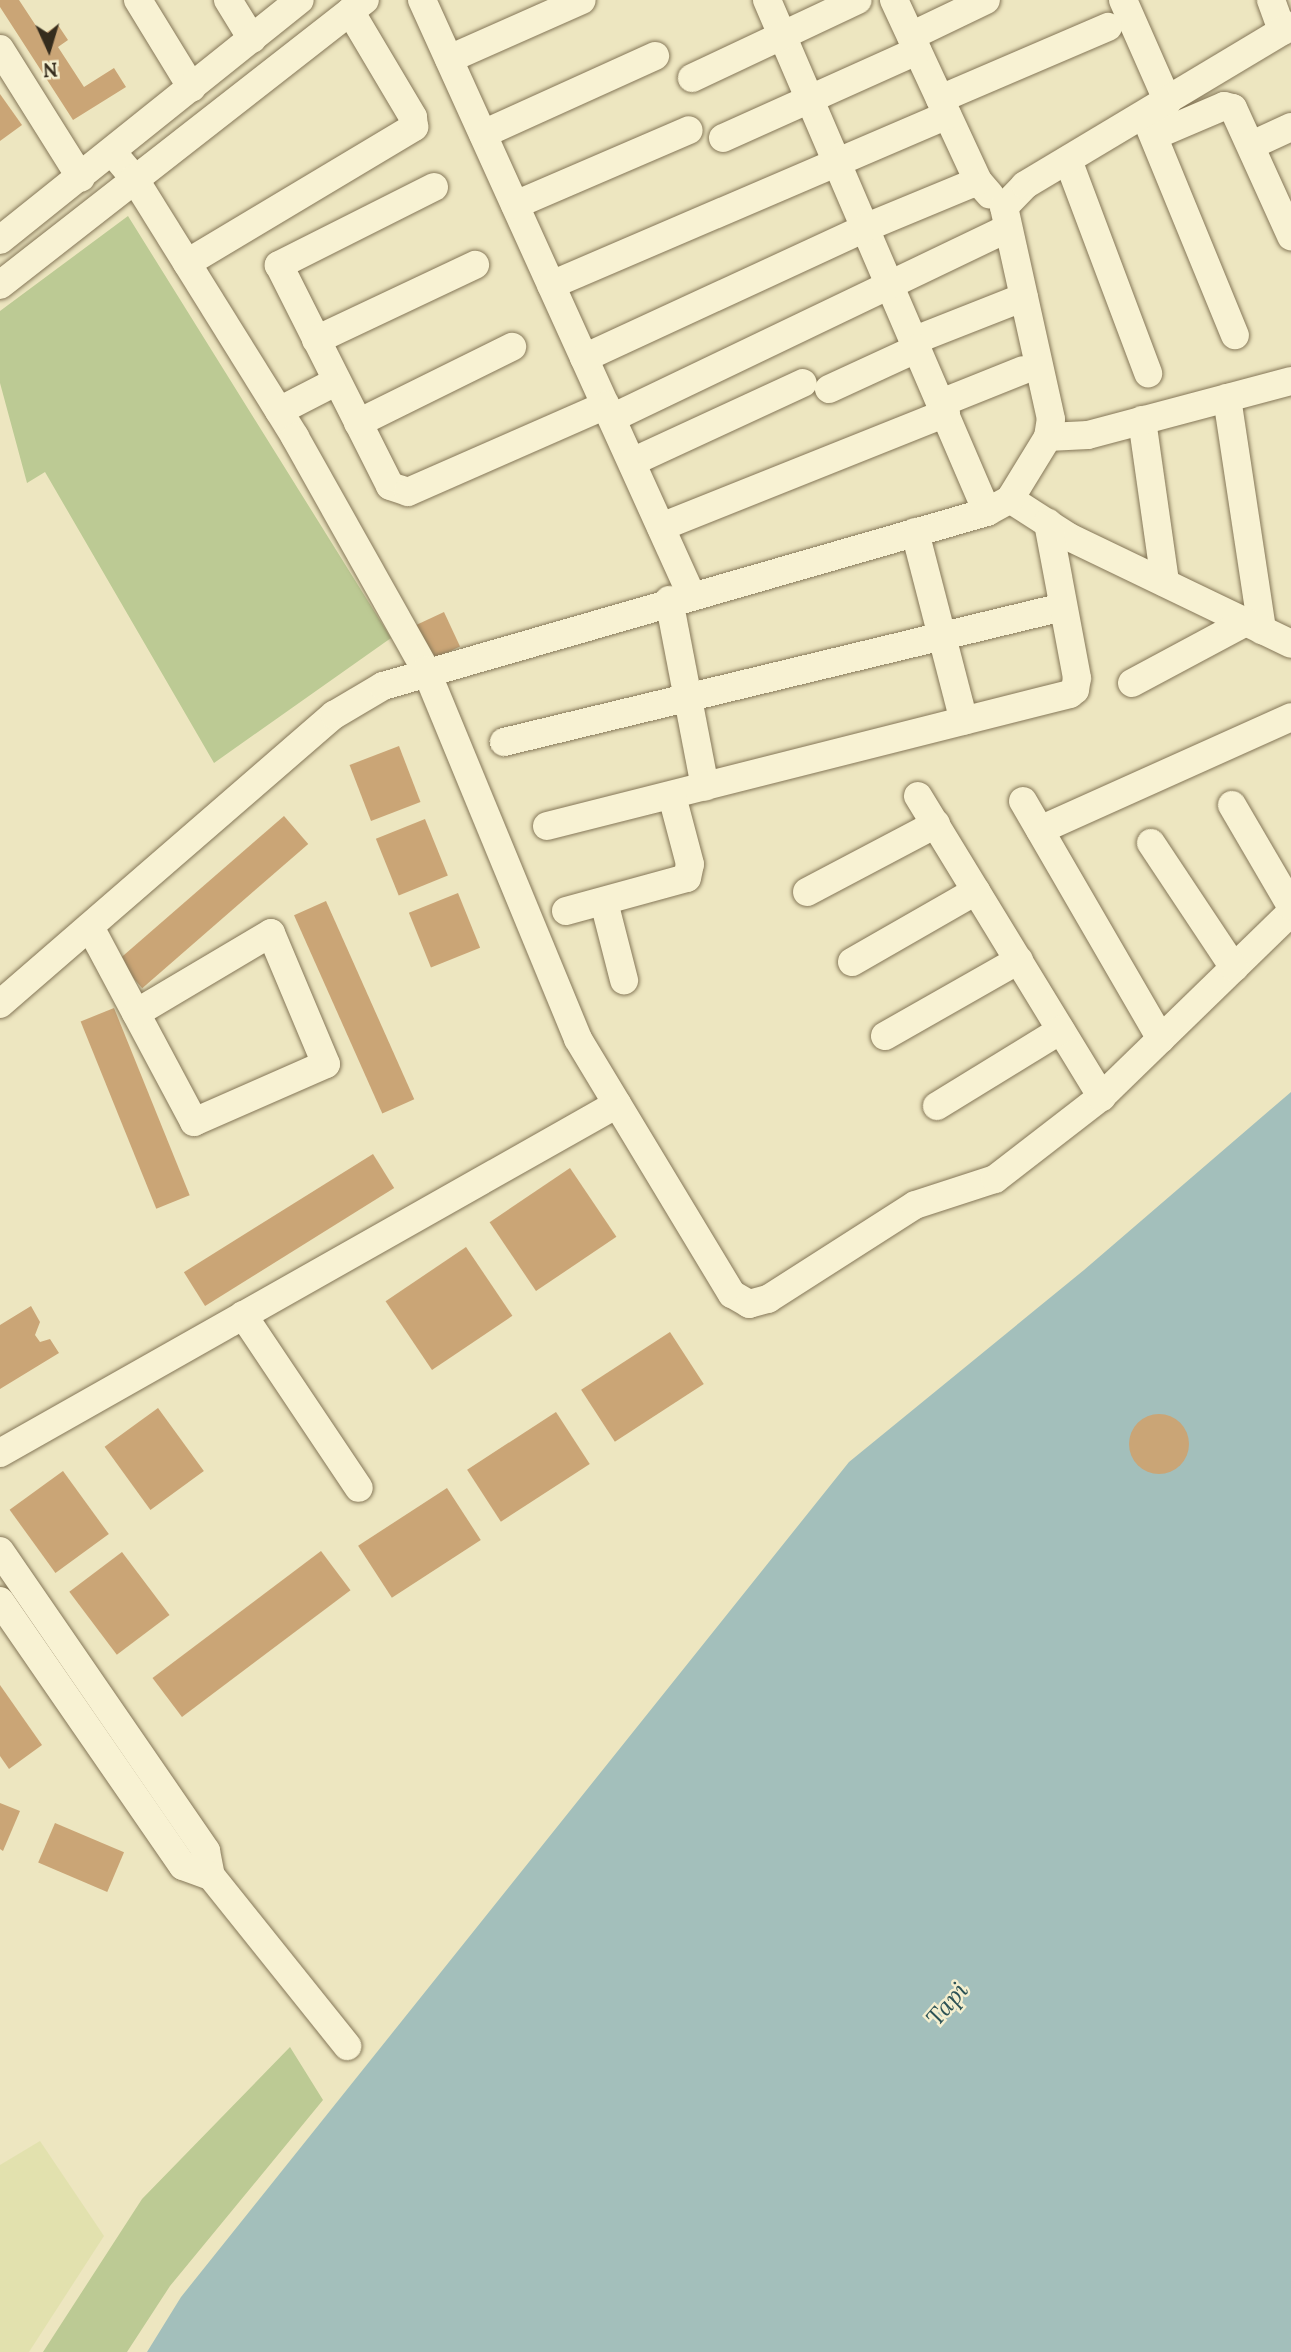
<!DOCTYPE html>
<style>
body{margin:0}
#map{position:relative;width:1291px;height:2352px;overflow:hidden;background:#ede6c0;font-family:Lora,serif}
div>[style]{position:absolute}
[style*='--x']{left:calc(var(--x)*1px);top:calc(var(--y)*1px);width:calc(var(--w)*1px);rotate:calc(var(--a)*1deg)}
.farmland>*{inset:0;background:#e2e1ae}
.green>*{inset:0;background:#bcca94}
.water>*{inset:0;background:#a3bfbb}
.building>*{inset:0;background:#caa576;transform-origin:0 0}
.round{border-radius:50%}
.roads{filter:drop-shadow(0 0 2px #857758) drop-shadow(0 0 2px #857758)}
.minor>*{height:28px;margin:-14px;padding:0 14px;transform-origin:14px;border-radius:14px;background:#f8f2d3}
span{translate:-50% -50%;white-space:nowrap;text-align:center;line-height:1.15;-webkit-text-stroke:5px #f4efcf;paint-order:stroke}
.water-label{font-size:24px;color:#2c5255;font-style:italic}
.north{position:absolute;left:14px;top:14px;width:70px;height:70px;-webkit-text-stroke:5px #f4efcf;paint-order:stroke;rotate:176deg;font-size:19px;font-weight:700;line-height:28px;text-align:center;color:#352c1d}
.north::after{content:'';display:block;margin:auto;width:24px;height:32px;background:#352c1d;clip-path:polygon(50% 0,100% 100%,50% 72%,0 100%)}
</style>
<div id="map">
<div class="farmland">
<div style="clip-path:polygon(40px 2141px,104px 2236px,29px 2352px,0 2352px,0 2165px)"></div>
</div>
<div class="green">
<div style="clip-path:polygon(128px 216px,391px 638px,214px 763px,45px 472px,27px 483px,0 383px,0 311px)"></div>
<div style="clip-path:polygon(290px 2047px,323px 2100px,170px 2286px,127px 2352px,43px 2352px,142px 2199px)"></div>
</div>
<div class="water">
<div style="clip-path:polygon(1291px 1092px,1291px 2352px,147px 2352px,181px 2297px,849px 1462px,1084px 1270px)"></div>
</div>
<div class="building">
<div style="clip-path:polygon(0 0,19px 0,42px 35px,58px 25px,68px 40px,58px 47px,84px 87px,114px 68px,126px 87px,73px 120px,0 7px)"></div>
<div style="clip-path:polygon(0 94px,22px 125px,0 141px)"></div>
<div style="left:444px;top:612px;width:38px;height:36px;rotate:65deg"></div>
<div style="left:399px;top:746px;width:60px;height:53px;rotate:69deg"></div>
<div style="left:284px;top:816px;width:37px;height:220px;rotate:49deg"></div>
<div style="left:425px;top:819px;width:61px;height:53px;rotate:68deg"></div>
<div style="left:458px;top:893px;width:59px;height:53px;rotate:68deg"></div>
<div style="left:326px;top:901px;width:217px;height:35px;rotate:66deg"></div>
<div style="left:114px;top:1008px;width:202px;height:36px;rotate:68deg"></div>
<div style="left:373px;top:1154px;width:40px;height:223px;rotate:58deg"></div>
<div style="left:570px;top:1168px;width:83px;height:97px;rotate:56deg"></div>
<div style="left:466px;top:1247px;width:83px;height:97px;rotate:56deg"></div>
<div style="clip-path:polygon(31px 1306px,40px 1322px,35px 1335px,40px 1342px,50px 1339px,59px 1353px,0 1389px,0 1325px)"></div>
<div style="left:670px;top:1332px;width:62px;height:106px;rotate:57deg"></div>
<div style="left:158px;top:1408px;width:78px;height:66px;rotate:54deg"></div>
<div style="left:556px;top:1412px;width:62px;height:106px;rotate:57deg"></div>
<div class="round" style="left:1129px;top:1414px;width:60px;height:60px"></div>
<div style="left:63px;top:1471px;width:78px;height:66px;rotate:54deg"></div>
<div style="left:447px;top:1488px;width:62px;height:106px;rotate:57deg"></div>
<div style="left:321px;top:1551px;width:49px;height:211px;rotate:53deg"></div>
<div style="left:122px;top:1552px;width:79px;height:66px;rotate:53deg"></div>
<div style="clip-path:polygon(0 1685px,42px 1745px,9px 1769px,0 1756px)"></div>
<div style="clip-path:polygon(0 1803px,20px 1811px,3px 1851px,0 1849px)"></div>
<div style="left:55px;top:1823px;width:75px;height:43px;rotate:23deg"></div>
</div>
<div class="roads">
<div class="minor">
<div style="--x:138;--y:0;--w:103;--a:58.5"></div>
<div style="--x:228;--y:0;--w:46;--a:58.4"></div>
<div style="--x:422;--y:0;--w:652;--a:65.64"></div>
<div style="--x:767;--y:0;--w:557;--a:66.75"></div>
<div style="--x:894;--y:0;--w:200;--a:65.1"></div>
<div style="--x:978;--y:181;--w:18;--a:49"></div>
<div style="--x:1123;--y:0;--w:111;--a:66.2"></div>
<div style="--x:1271;--y:0;--w:33;--a:70"></div>
<div style="--x:911;--y:36;--w:83;--a:-25.6"></div>
<div style="--x:0;--y:49;--w:152;--a:57.9"></div>
<div style="--x:449;--y:59;--w:145;--a:-23.9"></div>
<div style="--x:692;--y:78;--w:183;--a:-25.2"></div>
<div style="--x:940;--y:99;--w:183;--a:-23.2"></div>
<div style="--x:1145;--y:116;--w:237;--a:67.7"></div>
<div style="--x:483;--y:134;--w:189;--a:-24.4"></div>
<div style="--x:1154;--y:136;--w:76;--a:-23.2"></div>
<div style="--x:1224;--y:106;--w:9;--a:13"></div>
<div style="--x:1233;--y:108;--w:141;--a:65.6"></div>
<div style="--x:723;--y:138;--w:213;--a:-24.2"></div>
<div style="--x:1252;--y:145;--w:43;--a:-24.8"></div>
<div style="--x:113;--y:153;--w:33;--a:50"></div>
<div style="--x:134;--y:178;--w:305;--a:58.1"></div>
<div style="--x:295;--y:437;--w:267;--a:60.7"></div>
<div style="--x:426;--y:670;--w:399;--a:67.6"></div>
<div style="--x:578;--y:1039;--w:298;--a:58.9"></div>
<div style="--x:732;--y:1294;--w:20;--a:30"></div>
<div style="--x:749;--y:1304;--w:20;--a:-15"></div>
<div style="--x:768;--y:1299;--w:174;--a:-32.6"></div>
<div style="--x:915;--y:1205;--w:84;--a:-18"></div>
<div style="--x:995;--y:1179;--w:134;--a:-37.7"></div>
<div style="--x:1101;--y:1097;--w:265;--a:-44.2"></div>
<div style="--x:1068;--y:160;--w:228;--a:69.4"></div>
<div style="--x:434;--y:187;--w:174;--a:153.3"></div>
<div style="--x:279;--y:265;--w:247;--a:63.3"></div>
<div style="--x:390;--y:486;--w:19;--a:18"></div>
<div style="--x:408;--y:492;--w:216;--a:-23.7"></div>
<div style="--x:515;--y:205;--w:189;--a:-23.3"></div>
<div style="--x:0;--y:240;--w:384;--a:-38.7"></div>
<div style="--x:187;--y:263;--w:265;--a:-30.9"></div>
<div style="--x:414;--y:127;--w:10;--a:-96"></div>
<div style="--x:413;--y:117;--w:123;--a:-120.7"></div>
<div style="--x:0;--y:285;--w:463;--a:-38"></div>
<div style="--x:551;--y:285;--w:431;--a:-23.2"></div>
<div style="--x:316;--y:340;--w:176;--a:-25.3"></div>
<div style="--x:915;--y:340;--w:117;--a:-21.5"></div>
<div style="--x:584;--y:358;--w:312;--a:-24.8"></div>
<div style="--x:867;--y:227;--w:120;--a:-22.5"></div>
<div style="--x:829;--y:389;--w:98;--a:-24.7"></div>
<div style="--x:1227;--y:398;--w:235;--a:81.4"></div>
<div style="--x:941;--y:403;--w:88;--a:-21.9"></div>
<div style="--x:279;--y:411;--w:65;--a:-27.3"></div>
<div style="--x:612;--y:418;--w:438;--a:-25.6"></div>
<div style="--x:1142;--y:420;--w:164;--a:81.9"></div>
<div style="--x:358;--y:423;--w:172;--a:-26.3"></div>
<div style="--x:1048;--y:437;--w:40;--a:-2.9"></div>
<div style="--x:1088;--y:435;--w:210;--a:-14.9"></div>
<div style="--x:632;--y:462;--w:188;--a:-24.8"></div>
<div style="--x:1010;--y:499;--w:70;--a:32.8"></div>
<div style="--x:1069;--y:537;--w:246;--a:25.7"></div>
<div style="--x:661;--y:527;--w:307;--a:-21.8"></div>
<div style="--x:915;--y:532;--w:195;--a:75.5"></div>
<div style="--x:669;--y:600;--w:190;--a:79.1"></div>
<div style="--x:1132;--y:683;--w:129;--a:-28.2"></div>
<div style="--x:504;--y:742;--w:575;--a:-13.58"></div>
<div style="--x:918;--y:796;--w:353;--a:58.6"></div>
<div style="--x:1023;--y:801;--w:275;--a:59.9"></div>
<div style="--x:1232;--y:805;--w:117;--a:59.7"></div>
<div style="--x:547;--y:826;--w:539;--a:-14.17"></div>
<div style="--x:1070;--y:694;--w:6;--a:-39"></div>
<div style="--x:1075;--y:690;--w:12;--a:-81"></div>
<div style="--x:1077;--y:678;--w:158;--a:-100.6"></div>
<div style="--x:1040;--y:830;--w:275;--a:-24.2"></div>
<div style="--x:1151;--y:843;--w:150;--a:56.4"></div>
<div style="--x:807;--y:892;--w:146;--a:-27.8"></div>
<div style="--x:604;--y:902;--w:81;--a:75.6"></div>
<div style="--x:566;--y:911;--w:125;--a:-15.3"></div>
<div style="--x:687;--y:878;--w:14;--a:-78"></div>
<div style="--x:690;--y:864;--w:70;--a:-104.8"></div>
<div style="--x:90;--y:927;--w:221;--a:61.9"></div>
<div style="--x:194;--y:1122;--w:144;--a:-23.7"></div>
<div style="--x:326;--y:1064;--w:142;--a:-112.8"></div>
<div style="--x:271;--y:933;--w:157;--a:149.3"></div>
<div style="--x:852;--y:962;--w:143;--a:-29.8"></div>
<div style="--x:0;--y:1004;--w:442;--a:-40.9"></div>
<div style="--x:334;--y:715;--w:57;--a:-30.6"></div>
<div style="--x:383;--y:686;--w:629;--a:-16.07"></div>
<div style="--x:987;--y:512;--w:26;--a:-29"></div>
<div style="--x:1010;--y:499;--w:73;--a:-58.5"></div>
<div style="--x:1048;--y:437;--w:18;--a:-81"></div>
<div style="--x:1051;--y:419;--w:217;--a:-102.5"></div>
<div style="--x:1004;--y:207;--w:30;--a:-46"></div>
<div style="--x:1025;--y:185;--w:310;--a:-30.9"></div>
<div style="--x:885;--y:1036;--w:154;--a:-29.6"></div>
<div style="--x:937;--y:1106;--w:145;--a:-31.5"></div>
<div style="--x:243;--y:1315;--w:208;--a:56.2"></div>
<div style="--x:0;--y:1453;--w:709;--a:-29.49"></div>
<div style="--x:0;--y:1551;--w:364;--a:55.5"></div>
<div style="--x:206;--y:1851;--w:25;--a:79"></div>
<div style="--x:211;--y:1876;--w:218;--a:51.3"></div>
<div style="--x:0;--y:1601;--w:322;--a:55.4"></div>
<div style="--x:183;--y:1866;--w:30;--a:20"></div>
</div>
</div>
<div class="water-label">
<span style="left:947px;top:2004px;rotate:-49deg">Tapi</span>
</div>
<div class="north">N</div>
</div>
